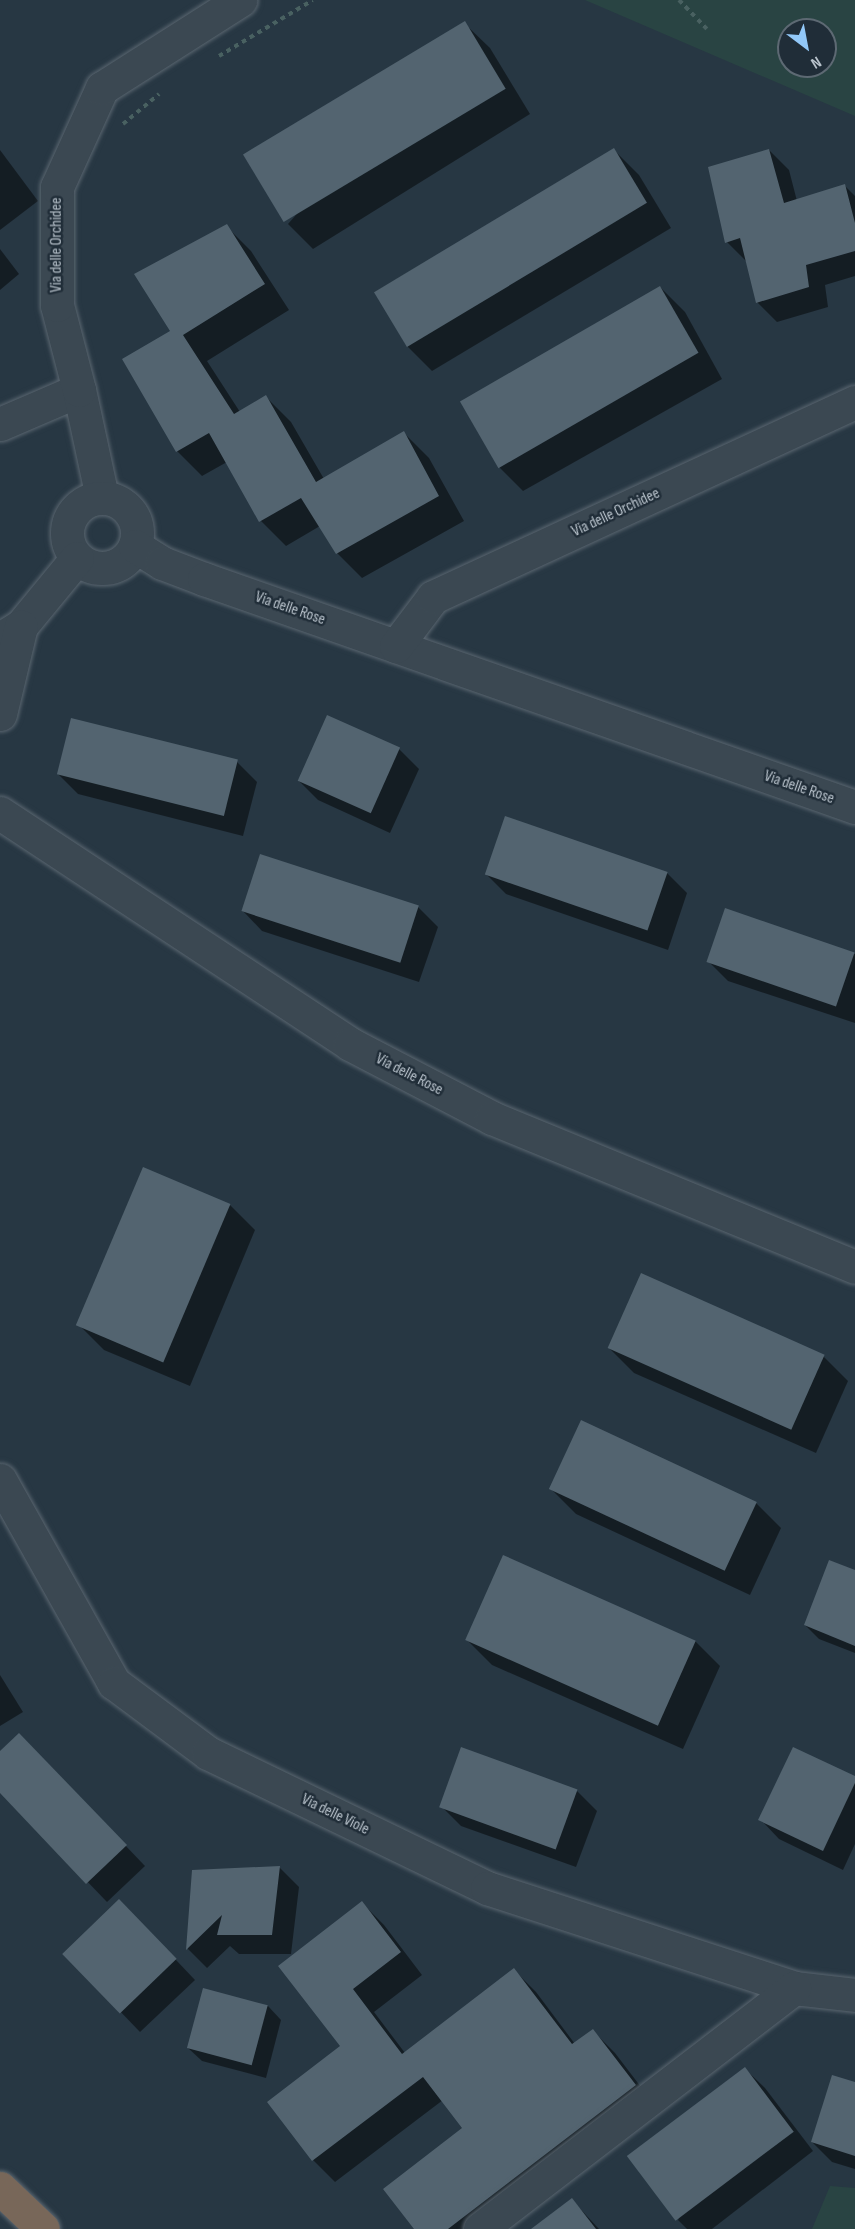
<!DOCTYPE html>
<style>
body{margin:0}
#map{position:relative;width:855px;height:2229px;overflow:hidden;background:#273743;font-family:"Sofia Sans Condensed",sans-serif}
div>[style]{position:absolute}
[style*='--x']{left:calc(var(--x)*1px);top:calc(var(--y)*1px);width:calc(var(--w)*1px);rotate:calc(var(--a)*1deg)}
.green>*{inset:0;background:#294443}
.shadow>*{inset:0;background:#0007}
.building>*{inset:0;background:#536470;transform-origin:0 0}
.path>*{height:4px;margin-top:-2px;transform-origin:0;background:repeating-linear-gradient(90deg,#496161 0 4.5px,transparent 0 9px)}
.roads{filter:drop-shadow(0 0 2px #5a6670) drop-shadow(0 0 2px #5a6670)}
.minor>*{height:33px;margin:-16.5px;padding:0 16.5px;transform-origin:16.5px;border-radius:16.5px;background:#3b4852}
.minor>.ring{margin:-16.5px;padding:0;box-sizing:content-box;background:none;border:33px solid #3b4852;border-radius:50%}
.highway>*{height:33px;margin:-16.5px;padding:0 16.5px;transform-origin:16.5px;border-radius:16.5px;background:#786759}
span{translate:-50% -50%;white-space:nowrap;text-align:center;line-height:1.15;-webkit-text-stroke:5px #202d38;paint-order:stroke}
.street-label{font-size:16px;color:#b9c3cc}
.north{position:absolute;left:777px;top:18px;width:60px;height:60px;box-sizing:border-box;background:#202d38;border:2px solid #5d6973;border-radius:50%;rotate:148deg;font-size:16px;font-weight:700;line-height:24px;text-align:center;color:#b9c3cc}
.north::after{content:'';display:block;margin:auto;width:21px;height:27px;background:#92c8f8;clip-path:polygon(50% 0,100% 100%,50% 72%,0 100%)}
</style>
<div id="map">
<div class="green">
<div style="clip-path:polygon(evenodd,585px 0,855px 0,855px 116px,585px 0,789px 30px,825px 30px,825px 66px,789px 66px,789px 30px)"></div>
<div style="clip-path:polygon(830px 2186px,855px 2188px,855px 2229px,812px 2229px)"></div>
</div>
<div class="shadow">
<div style="clip-path:polygon(464px 23px,490px 48px,530px 114px,313px 249px,288px 224px)"></div>
<div style="clip-path:polygon(0 150px,38px 201px,0 230px)"></div>
<div style="clip-path:polygon(614px 150px,639px 175px,671px 228px,432px 371px,407px 346px,375px 292px)"></div>
<div style="clip-path:polygon(769px 150px,789px 170px,797px 201px,845px 186px,855px 196px,855px 276px,825px 285px,828px 307px,777px 322px,757px 302px,747px 262px,727px 242px)"></div>
<div style="clip-path:polygon(226px 226px,251px 251px,289px 310px,207px 361px,240px 412px,266px 397px,291px 422px,324px 479px,404px 433px,429px 458px,464px 521px,362px 578px,337px 553px,320px 526px,286px 546px,261px 521px,227px 462px,202px 476px,177px 451px,172px 332px)"></div>
<div style="clip-path:polygon(0 249px,19px 274px,0 290px)"></div>
<div style="clip-path:polygon(660px 287px,685px 312px,722px 379px,523px 491px,498px 466px)"></div>
<div style="clip-path:polygon(399px 749px,419px 769px,390px 833px,318px 800px,298px 780px)"></div>
<div style="clip-path:polygon(237px 762px,257px 782px,243px 836px,78px 794px,58px 774px)"></div>
<div style="clip-path:polygon(667px 873px,687px 893px,668px 950px,506px 894px,486px 874px)"></div>
<div style="clip-path:polygon(418px 907px,438px 927px,419px 982px,262px 931px,243px 911px)"></div>
<div style="clip-path:polygon(855px 954px,855px 1023px,728px 981px,708px 961px)"></div>
<div style="clip-path:polygon(230px 1205px,255px 1230px,190px 1386px,104px 1350px,79px 1325px)"></div>
<div style="clip-path:polygon(609px 1348px,823px 1356px,848px 1381px,816px 1453px,634px 1373px)"></div>
<div style="clip-path:polygon(551px 1489px,756px 1503px,781px 1528px,750px 1595px,576px 1514px)"></div>
<div style="clip-path:polygon(855px 1572px,855px 1653px,819px 1639px,805px 1625px)"></div>
<div style="clip-path:polygon(467px 1640px,695px 1641px,720px 1666px,683px 1749px,492px 1665px)"></div>
<div style="clip-path:polygon(0 1675px,23px 1712px,0 1726px)"></div>
<div style="clip-path:polygon(0 1753px,39px 1755px,145px 1866px,107px 1902px,0 1791px)"></div>
<div style="clip-path:polygon(855px 1778px,855px 1844px,843px 1870px,779px 1839px,760px 1819px)"></div>
<div style="clip-path:polygon(577px 1791px,597px 1811px,576px 1867px,461px 1826px,441px 1806px)"></div>
<div style="clip-path:polygon(279px 1867px,299px 1887px,291px 1954px,239px 1954px,230px 1946px,207px 1968px,188px 1949px,193px 1872px)"></div>
<div style="clip-path:polygon(362px 1903px,384px 1925px,422px 1975px,374px 2012px,405px 2053px,514px 1970px,536px 1992px,575px 2044px,593px 2031px,615px 2053px,657px 2108px,498px 2229px,415px 2229px,464px 2128px,443px 2100px,335px 2182px,313px 2160px,342px 2047px)"></div>
<div style="clip-path:polygon(139px 1921px,195px 1980px,140px 2032px,64px 1953px)"></div>
<div style="clip-path:polygon(268px 2006px,281px 2020px,266px 2078px,202px 2061px,188px 2048px)"></div>
<div style="clip-path:polygon(745px 2069px,765px 2088px,813px 2151px,712px 2229px,687px 2229px,678px 2220px)"></div>
<div style="clip-path:polygon(855px 2084px,855px 2169px,832px 2162px,812px 2142px)"></div>
<div style="clip-path:polygon(572px 2200px,599px 2229px,533px 2229px)"></div>
</div>
<div class="building">
<div style="left:465px;top:21px;width:79px;height:259px;rotate:59deg"></div>
<div style="left:614px;top:148px;width:64px;height:280px;rotate:59deg"></div>
<div style="clip-path:polygon(769px 149px,784px 203px,845px 184px,855px 223px,855px 251px,806px 265px,809px 287px,756px 303px,740px 238px,725px 243px,708px 167px)"></div>
<div style="clip-path:polygon(227px 224px,265px 284px,183px 335px,234px 414px,266px 395px,316px 482px,404px 431px,439px 496px,336px 554px,301px 498px,259px 522px,209px 433px,176px 452px,122px 359px,170px 331px,134px 274px)"></div>
<div style="left:660px;top:286px;width:77px;height:231px;rotate:60deg"></div>
<div style="left:327px;top:715px;width:80px;height:72px;rotate:24deg"></div>
<div style="left:71px;top:718px;width:172px;height:58px;rotate:14deg"></div>
<div style="left:505px;top:816px;width:172px;height:62px;rotate:19deg"></div>
<div style="left:260px;top:854px;width:167px;height:60px;rotate:18deg"></div>
<div style="left:725px;top:908px;width:137px;height:57px;rotate:19deg"></div>
<div style="left:143px;top:1167px;width:95px;height:172px;rotate:23deg"></div>
<div style="left:641px;top:1273px;width:201px;height:82px;rotate:24deg"></div>
<div style="left:581px;top:1420px;width:194px;height:76px;rotate:25deg"></div>
<div style="left:503px;top:1555px;width:211px;height:93px;rotate:24deg"></div>
<div style="clip-path:polygon(829px 1560px,855px 1570px,855px 1646px,804px 1625px)"></div>
<div style="clip-path:polygon(19px 1733px,127px 1845px,86px 1884px,0 1793px,0 1751px)"></div>
<div style="left:461px;top:1747px;width:124px;height:64px;rotate:20deg"></div>
<div style="clip-path:polygon(793px 1747px,855px 1776px,855px 1783px,823px 1851px,758px 1820px)"></div>
<div style="clip-path:polygon(280px 1866px,272px 1935px,217px 1935px,222px 1915px,186px 1950px,192px 1870px)"></div>
<div style="left:119px;top:1899px;width:83px;height:79px;rotate:46deg"></div>
<div style="clip-path:polygon(362px 1901px,401px 1952px,353px 1989px,402px 2054px,514px 1968px,572px 2044px,593px 2029px,636px 2085px,448px 2229px,414px 2229px,383px 2189px,462px 2128px,423px 2077px,312px 2161px,267px 2102px,340px 2046px,278px 1966px)"></div>
<div style="left:203px;top:1988px;width:67px;height:62px;rotate:15deg"></div>
<div style="left:745px;top:2067px;width:81px;height:148px;rotate:53deg"></div>
<div style="clip-path:polygon(832px 2075px,855px 2082px,855px 2156px,811px 2142px)"></div>
<div style="clip-path:polygon(572px 2198px,596px 2229px,531px 2229px)"></div>
</div>
<div class="path">
<div style="--x:679;--y:0;--w:40;--a:46"></div>
<div style="--x:219;--y:56;--w:109;--a:-30.8"></div>
<div style="--x:123;--y:124;--w:47;--a:-39.8"></div>
</div>
<div class="roads">
<div class="minor">
<div style="--x:0;--y:424;--w:86;--a:-23.3"></div>
<div style="--x:102;--y:497;--w:109;--a:-102.1"></div>
<div style="--x:79;--y:390;--w:88;--a:-104.5"></div>
<div style="--x:57;--y:305;--w:118;--a:-90"></div>
<div style="--x:57;--y:187;--w:109;--a:-65.6"></div>
<div style="--x:102;--y:88;--w:164;--a:-32.5"></div>
<div class="ring" style="left:67px;top:498px;width:37px;height:37px"></div>
<div style="--x:135;--y:546;--w:32;--a:32"></div>
<div style="--x:162;--y:563;--w:45;--a:20.9"></div>
<div style="--x:204;--y:579;--w:690;--a:19.3"></div>
<div style="--x:0;--y:639;--w:25;--a:-32"></div>
<div style="--x:21;--y:626;--w:88;--a:-50.5"></div>
<div style="--x:396;--y:646;--w:61;--a:-52.9"></div>
<div style="--x:433;--y:597;--w:465;--a:-24.8"></div>
<div style="--x:0;--y:714;--w:90;--a:-76.6"></div>
<div style="--x:0;--y:813;--w:419;--a:33.4"></div>
<div style="--x:350;--y:1044;--w:160;--a:27.5"></div>
<div style="--x:492;--y:1118;--w:392;--a:22.3"></div>
<div style="--x:0;--y:1480;--w:233;--a:60.7"></div>
<div style="--x:114;--y:1683;--w:117;--a:36.7"></div>
<div style="--x:208;--y:1753;--w:310;--a:25.8"></div>
<div style="--x:487;--y:1888;--w:323;--a:18"></div>
<div style="--x:794;--y:1988;--w:61;--a:6.5"></div>
<div style="--x:480;--y:2229;--w:396;--a:-37.5"></div>
</div>
<div class="highway">
<div style="--x:0;--y:2188;--w:59;--a:43.6"></div>
</div>
</div>
<div class="street-label">
<span style="left:57px;top:245px;rotate:-90deg">Via delle Orchidee</span>
<span style="left:616px;top:513px;rotate:-25deg">Via delle Orchidee</span>
<span style="left:290px;top:609px;rotate:19deg">Via delle Rose</span>
<span style="left:799px;top:788px;rotate:19deg">Via delle Rose</span>
<span style="left:409px;top:1075px;rotate:27deg">Via delle Rose</span>
<span style="left:335px;top:1815px;rotate:26deg">Via delle Viole</span>
</div>
<div class="north">N</div>
</div>
